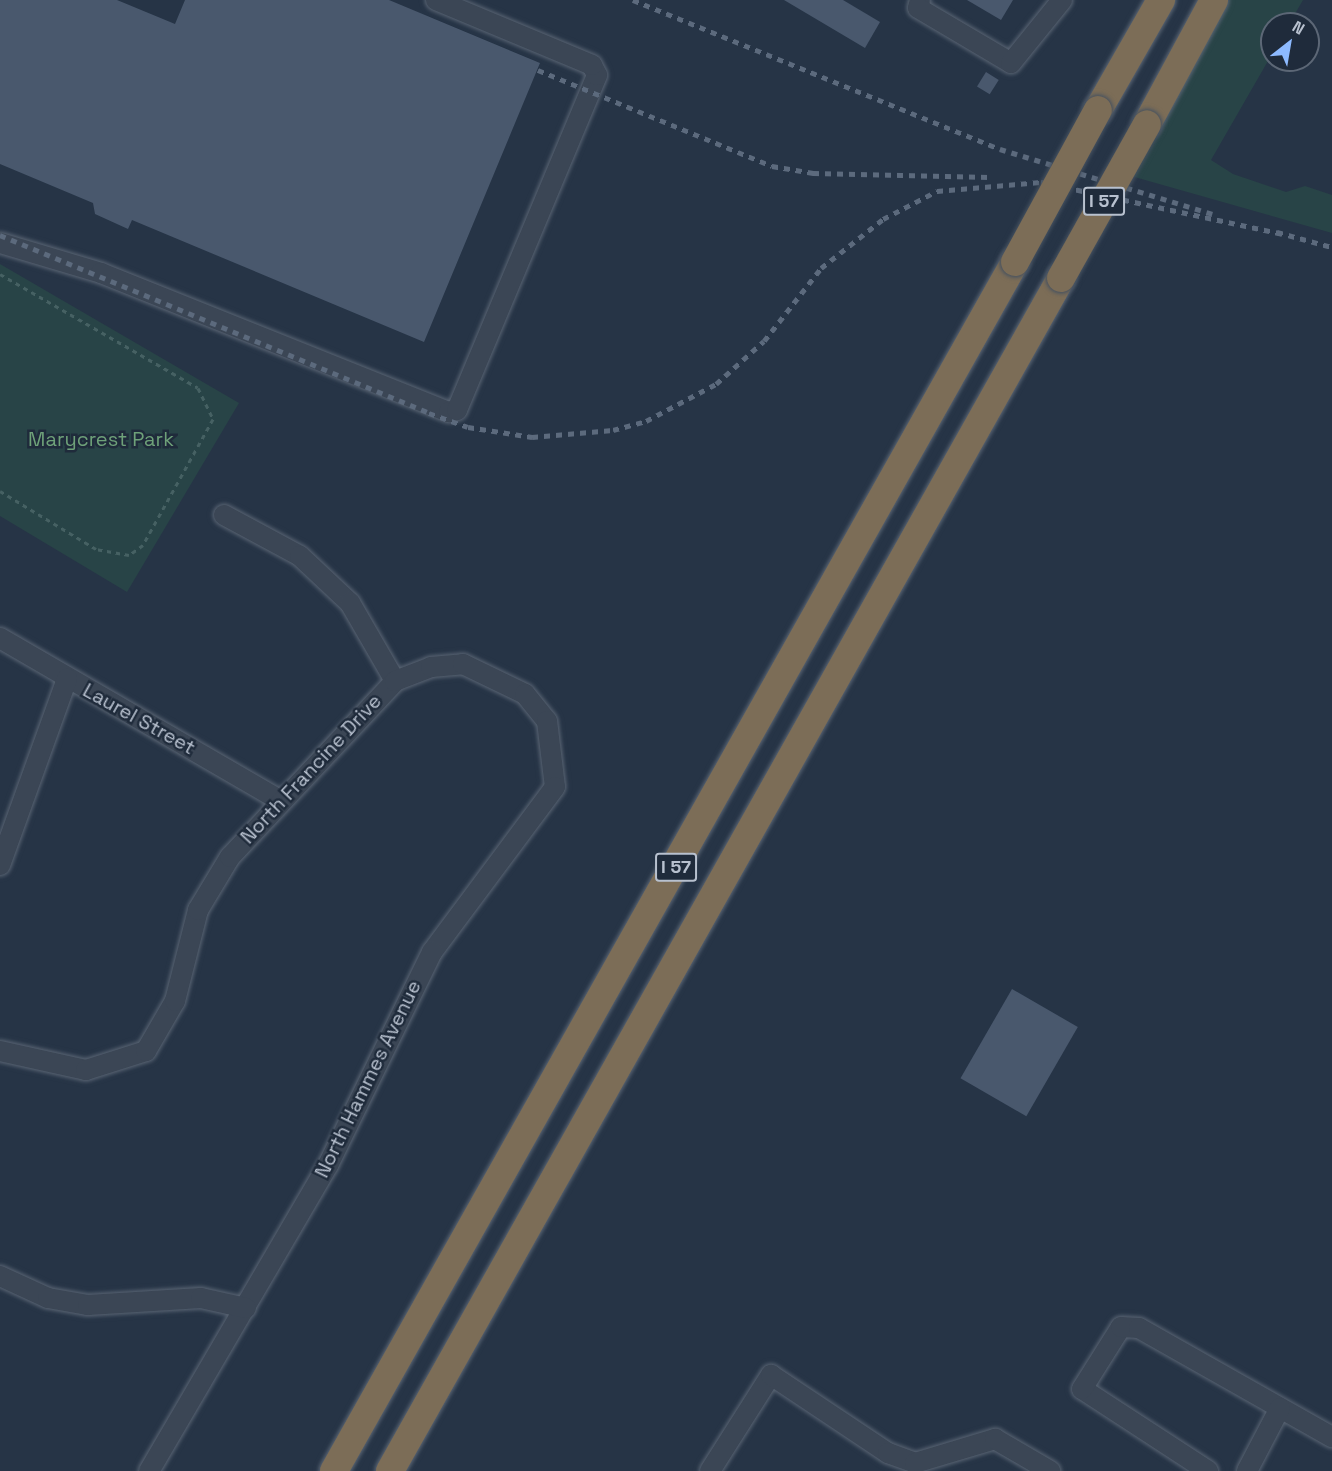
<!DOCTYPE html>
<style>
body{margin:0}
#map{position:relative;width:1332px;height:1471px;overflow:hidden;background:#263446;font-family:"Space Grotesk",sans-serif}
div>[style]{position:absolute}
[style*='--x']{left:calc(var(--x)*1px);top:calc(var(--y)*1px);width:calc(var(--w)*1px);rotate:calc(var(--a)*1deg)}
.green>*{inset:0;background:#284447}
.building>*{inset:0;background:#49586d;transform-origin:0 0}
.path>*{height:3px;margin-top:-1.5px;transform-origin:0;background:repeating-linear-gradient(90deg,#466163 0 4.5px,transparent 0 9px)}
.roads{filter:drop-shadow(0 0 2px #596473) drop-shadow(0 0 2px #596473)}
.minor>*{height:20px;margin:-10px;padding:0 10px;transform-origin:10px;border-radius:10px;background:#3b4655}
.highway>*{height:28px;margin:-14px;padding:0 14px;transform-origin:14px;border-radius:14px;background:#7c6d57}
.rail>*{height:4.5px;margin-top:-2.25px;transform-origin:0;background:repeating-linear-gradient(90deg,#5c6a7d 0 6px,transparent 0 12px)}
.bridges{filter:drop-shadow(0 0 2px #455160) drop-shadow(0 0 2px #455160)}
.highway-bridge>*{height:28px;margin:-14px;padding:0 14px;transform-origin:14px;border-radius:14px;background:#7c6d57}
span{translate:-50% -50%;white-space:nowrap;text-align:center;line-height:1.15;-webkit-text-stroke:5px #1f2b3b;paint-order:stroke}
.shield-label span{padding:2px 4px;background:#1f2b3b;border:2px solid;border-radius:4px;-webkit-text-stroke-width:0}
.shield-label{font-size:18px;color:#b8c1cf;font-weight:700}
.park-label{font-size:20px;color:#6ea179}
.street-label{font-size:20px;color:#b8c1cf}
.north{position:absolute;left:1260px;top:12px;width:60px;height:60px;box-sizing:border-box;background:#1f2b3b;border:2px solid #5c6776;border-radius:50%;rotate:31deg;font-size:16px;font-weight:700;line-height:24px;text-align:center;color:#b8c1cf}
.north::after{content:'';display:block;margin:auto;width:21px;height:27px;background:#8dbaff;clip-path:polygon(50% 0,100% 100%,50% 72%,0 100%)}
</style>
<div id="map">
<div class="green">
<div style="clip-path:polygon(1229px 0,1303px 0,1289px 24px,1272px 24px,1272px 54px,1211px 160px,1233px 174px,1286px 192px,1305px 186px,1332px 195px,1332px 233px,1131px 176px)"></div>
<div style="clip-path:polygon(0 264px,239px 403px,127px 592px,0 516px)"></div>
</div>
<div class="building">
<div style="clip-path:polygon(0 0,117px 0,175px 24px,185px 0,389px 0,540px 63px,424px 342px,132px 220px,128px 229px,95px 214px,93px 203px,0 164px)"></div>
<div style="clip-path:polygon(784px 0,843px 0,880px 22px,865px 48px)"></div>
<div style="clip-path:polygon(967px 0,1013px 0,1001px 20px)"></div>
<div style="left:986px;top:72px;width:15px;height:17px;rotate:32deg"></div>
<div style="left:1012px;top:989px;width:76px;height:103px;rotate:30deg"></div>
</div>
<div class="path">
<div style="--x:0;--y:274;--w:228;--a:29.9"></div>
<div style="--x:198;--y:388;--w:34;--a:64"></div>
<div style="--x:213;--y:419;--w:144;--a:119.1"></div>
<div style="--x:143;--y:545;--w:17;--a:144"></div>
<div style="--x:129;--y:555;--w:34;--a:-170"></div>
<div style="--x:96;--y:549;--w:112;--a:-148.9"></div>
</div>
<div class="roads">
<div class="minor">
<div style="--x:920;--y:0;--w:8;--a:104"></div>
<div style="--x:918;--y:8;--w:108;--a:30.6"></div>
<div style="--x:1011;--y:63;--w:81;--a:-51"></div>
<div style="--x:0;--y:243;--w:105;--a:16.5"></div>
<div style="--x:101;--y:273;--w:375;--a:21.8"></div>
<div style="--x:449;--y:412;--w:8;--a:-14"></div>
<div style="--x:457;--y:410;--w:363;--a:-67.3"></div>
<div style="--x:597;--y:75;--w:11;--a:-117"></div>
<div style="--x:592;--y:65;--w:169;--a:-157.4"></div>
<div style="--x:224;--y:515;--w:86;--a:28.3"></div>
<div style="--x:300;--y:556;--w:69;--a:43.2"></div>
<div style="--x:350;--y:603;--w:90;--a:60"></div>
<div style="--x:0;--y:638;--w:321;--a:30.1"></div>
<div style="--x:0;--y:865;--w:198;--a:-70.2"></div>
<div style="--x:0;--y:1051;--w:88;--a:12.5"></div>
<div style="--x:86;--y:1070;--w:63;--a:-17.6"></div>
<div style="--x:146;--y:1051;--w:58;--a:-59.9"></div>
<div style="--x:175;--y:1001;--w:94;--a:-75.8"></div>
<div style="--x:198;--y:910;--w:62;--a:-58.9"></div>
<div style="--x:230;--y:857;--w:241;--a:-46.8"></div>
<div style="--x:395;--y:681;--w:39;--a:-21"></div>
<div style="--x:431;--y:667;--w:32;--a:-5"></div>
<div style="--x:463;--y:664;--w:69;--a:25.8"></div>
<div style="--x:525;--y:694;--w:35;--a:51"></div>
<div style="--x:547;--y:721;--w:66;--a:83.1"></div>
<div style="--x:555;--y:787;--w:206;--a:126.7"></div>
<div style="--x:432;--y:952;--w:237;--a:116"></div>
<div style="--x:328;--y:1165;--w:355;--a:120.3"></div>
<div style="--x:0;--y:1276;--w:53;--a:24.6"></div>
<div style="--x:48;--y:1298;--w:41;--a:9.9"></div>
<div style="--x:88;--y:1305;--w:113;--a:-3.5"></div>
<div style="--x:201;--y:1298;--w:46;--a:12.5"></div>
<div style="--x:710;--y:1471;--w:114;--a:-57.6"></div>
<div style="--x:771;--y:1375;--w:141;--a:33.7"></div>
<div style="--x:888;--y:1453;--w:29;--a:20"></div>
<div style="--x:915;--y:1463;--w:84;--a:-16.7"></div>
<div style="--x:995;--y:1439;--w:64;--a:30.2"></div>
<div style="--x:1208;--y:1471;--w:150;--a:-146.9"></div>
<div style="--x:1082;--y:1389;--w:73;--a:-57.8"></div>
<div style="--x:1121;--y:1327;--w:18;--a:3"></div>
<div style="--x:1139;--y:1328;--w:222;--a:29.5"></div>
<div style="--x:1247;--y:1471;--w:71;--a:-62.4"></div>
</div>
<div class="highway">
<div style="--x:1098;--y:110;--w:127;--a:-60.2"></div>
<div style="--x:1147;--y:124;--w:141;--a:-61.6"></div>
<div style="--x:334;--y:1471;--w:1388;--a:-60.61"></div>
<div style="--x:390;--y:1471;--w:1369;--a:-60.64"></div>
</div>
</div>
<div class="rail">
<div style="--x:633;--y:0;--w:396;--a:22.1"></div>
<div style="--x:1000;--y:149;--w:223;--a:17"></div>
<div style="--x:538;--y:70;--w:253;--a:22.3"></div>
<div style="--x:772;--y:166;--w:42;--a:9.7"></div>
<div style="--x:813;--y:173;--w:177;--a:1.3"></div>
<div style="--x:1277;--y:232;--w:57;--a:15.3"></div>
<div style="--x:0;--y:235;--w:464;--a:22.5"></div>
<div style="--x:429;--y:413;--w:41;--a:19.7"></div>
<div style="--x:468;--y:427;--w:65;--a:8.9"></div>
<div style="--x:532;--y:437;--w:81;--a:-4.9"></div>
<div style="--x:613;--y:430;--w:34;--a:-15"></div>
<div style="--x:646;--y:421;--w:79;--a:-27.9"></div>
<div style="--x:716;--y:384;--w:64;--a:-41.9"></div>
<div style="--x:764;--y:341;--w:93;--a:-52"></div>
<div style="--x:821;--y:268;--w:79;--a:-38.3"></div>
<div style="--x:883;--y:219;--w:61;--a:-27.4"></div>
<div style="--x:937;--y:191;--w:104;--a:-4.9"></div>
<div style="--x:1041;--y:182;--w:249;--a:12.1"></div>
</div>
<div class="bridges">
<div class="highway-bridge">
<div style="--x:1015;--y:262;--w:173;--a:-61.4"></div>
<div style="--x:1061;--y:278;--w:176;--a:-60.8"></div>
</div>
</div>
<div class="shield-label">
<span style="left:1104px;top:201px">I 57</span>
<span style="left:676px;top:867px">I 57</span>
</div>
<div class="park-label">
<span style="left:101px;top:439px">Marycrest Park</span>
</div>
<div class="street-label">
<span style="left:139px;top:719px;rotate:29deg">Laurel Street</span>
<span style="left:311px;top:769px;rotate:-47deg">North Francine Drive</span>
<span style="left:368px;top:1079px;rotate:-64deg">North Hammes Avenue</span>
</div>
<div class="north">N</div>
</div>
